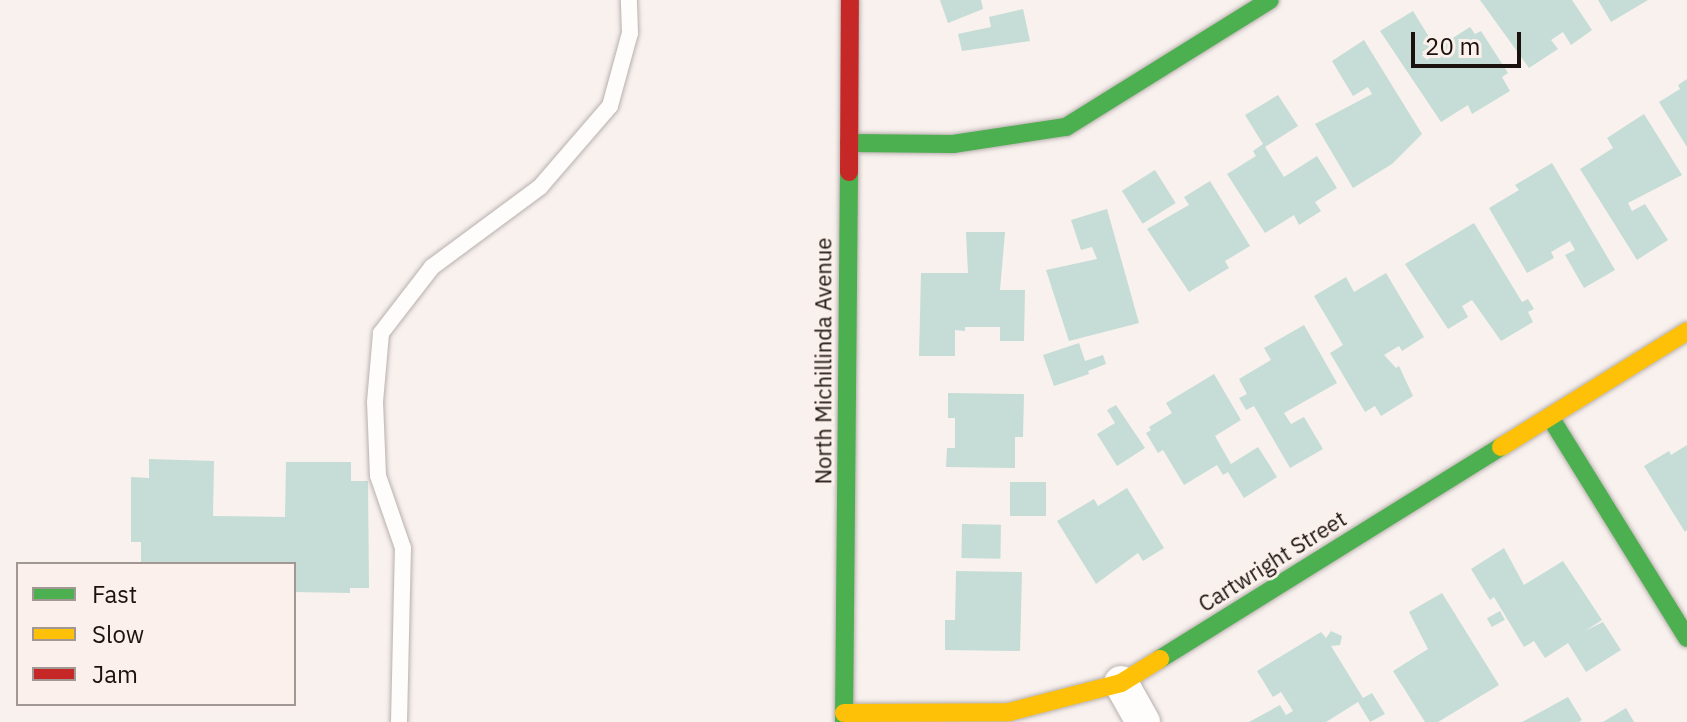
<!DOCTYPE html>
<style>
body{margin:0}
#map{position:relative;width:1687px;height:722px;overflow:hidden;background:#f8f1ee;font-family:"IBM Plex Sans",sans-serif}
div>[style]{position:absolute}
[style*='--x']{left:calc(var(--x)*1px);top:calc(var(--y)*1px);width:calc(var(--w)*1px);rotate:calc(var(--a)*1deg)}
.building>*{inset:0;background:#c5ddd6;transform-origin:0 0}
.roads{filter:drop-shadow(0 0 2px #b8b0ad) drop-shadow(0 0 2px #b8b0ad)}
.lane>*{height:16px;margin:-8px;padding:0 8px;transform-origin:8px;border-radius:8px;background:#fefdfc}
.street>*{height:34px;margin:-17px;padding:0 17px;transform-origin:17px;border-radius:17px;background:#fefdfc}
.fast>*{height:18px;margin:-9px;padding:0 9px;transform-origin:9px;border-radius:9px;background:#4caf50}
.slow>*{height:18px;margin:-9px;padding:0 9px;transform-origin:9px;border-radius:9px;background:#ffc107}
.jam>*{height:18px;margin:-9px;padding:0 9px;transform-origin:9px;border-radius:9px;background:#c62828}
span{translate:-50% -50%;white-space:nowrap;text-align:center;line-height:1.15;-webkit-text-stroke:6px #fbf0eb;paint-order:stroke}
.street-label{font-size:22px;color:#1b120e}
.legend{position:absolute;left:16px;top:562px;width:280px;height:144px;box-sizing:border-box;background:#fbf0eb;border:2px solid #a19793;margin:0;padding:10px 14px;list-style:none;font-size:24px;color:#1b120e}
.legend li{display:flex;align-items:center;gap:16px;height:40px}
.legend b{width:40px;border:2px solid #a19793}
.scale{position:absolute;left:1411px;top:32px;width:110px;height:36px;box-sizing:border-box;border:4px solid #1b120e;border-top:0;padding-left:10px;font-size:24px;line-height:28px;white-space:nowrap;color:#1b120e;-webkit-text-stroke:6px #fbf0eb;paint-order:stroke}
</style>
<div id="map">
<div class="building">
<div style="clip-path:polygon(940px 0,981px 0,983px 9px,948px 23px)"></div>
<div style="clip-path:polygon(1480px 0,1572px 0,1592px 30px,1571px 45px,1563px 32px,1551px 40px,1558px 49px,1529px 68px)"></div>
<div style="clip-path:polygon(1598px 0,1648px 0,1611px 22px)"></div>
<div style="clip-path:polygon(1023px 9px,1030px 41px,962px 51px,958px 34px,991px 27px,989px 17px)"></div>
<div style="clip-path:polygon(1413px 11px,1434px 45px,1422px 52px,1427px 60px,1440px 51px,1437px 48px,1470px 27px,1475px 34px,1481px 31px,1508px 73px,1502px 77px,1510px 91px,1472px 114px,1468px 105px,1441px 122px,1380px 31px)"></div>
<div style="clip-path:polygon(1364px 40px,1422px 134px,1392px 164px,1353px 188px,1315px 124px,1372px 94px,1368px 87px,1353px 96px,1332px 61px)"></div>
<div style="clip-path:polygon(1687px 79px,1687px 147px,1659px 102px,1680px 89px,1678px 85px)"></div>
<div style="clip-path:polygon(1278px 95px,1298px 126px,1265px 147px,1284px 177px,1317px 156px,1337px 188px,1315px 202px,1321px 211px,1299px 225px,1294px 215px,1265px 233px,1227px 174px,1256px 156px,1253px 151px,1263px 144px,1245px 115px)"></div>
<div style="clip-path:polygon(1644px 114px,1682px 175px,1628px 203px,1632px 211px,1645px 204px,1668px 240px,1637px 260px,1580px 169px,1613px 148px,1607px 138px)"></div>
<div style="clip-path:polygon(1552px 163px,1615px 270px,1584px 288px,1565px 255px,1575px 250px,1570px 241px,1551px 252px,1554px 258px,1527px 273px,1489px 208px,1519px 190px,1515px 185px)"></div>
<div style="left:1155px;top:170px;width:39px;height:39px;rotate:58deg"></div>
<div style="clip-path:polygon(1210px 181px,1250px 246px,1225px 261px,1229px 268px,1189px 292px,1147px 229px,1189px 205px,1184px 197px)"></div>
<div style="clip-path:polygon(1107px 209px,1139px 323px,1069px 341px,1046px 270px,1097px 259px,1092px 247px,1081px 250px,1071px 220px)"></div>
<div style="clip-path:polygon(1474px 223px,1522px 302px,1528px 299px,1534px 309px,1528px 312px,1533px 322px,1501px 341px,1472px 300px,1462px 306px,1468px 317px,1448px 329px,1405px 264px)"></div>
<div style="clip-path:polygon(966px 232px,1005px 232px,1000px 290px,1025px 290px,1024px 341px,1000px 341px,1000px 327px,965px 327px,965px 331px,955px 330px,955px 356px,919px 356px,921px 273px,968px 273px)"></div>
<div style="clip-path:polygon(1386px 273px,1424px 337px,1402px 351px,1399px 346px,1384px 355px,1396px 368px,1399px 366px,1413px 396px,1381px 416px,1375px 406px,1365px 412px,1330px 353px,1343px 345px,1314px 296px,1346px 277px,1354px 292px)"></div>
<div style="clip-path:polygon(1304px 325px,1337px 383px,1284px 413px,1291px 424px,1304px 417px,1323px 449px,1290px 468px,1254px 406px,1246px 410px,1239px 398px,1247px 394px,1239px 379px,1271px 360px,1264px 348px)"></div>
<div style="clip-path:polygon(1079px 343px,1085px 361px,1103px 355px,1106px 364px,1088px 371px,1089px 374px,1054px 386px,1043px 355px)"></div>
<div style="clip-path:polygon(1214px 374px,1241px 420px,1215px 436px,1231px 464px,1258px 447px,1277px 477px,1244px 498px,1228px 472px,1223px 475px,1217px 465px,1184px 485px,1163px 450px,1158px 453px,1146px 433px,1151px 430px,1149px 427px,1172px 413px,1166px 403px)"></div>
<div style="clip-path:polygon(948px 393px,1024px 394px,1023px 437px,1015px 437px,1015px 468px,946px 467px,947px 448px,955px 448px,955px 418px,948px 418px)"></div>
<div style="clip-path:polygon(1116px 405px,1145px 448px,1117px 466px,1097px 434px,1115px 423px,1107px 410px)"></div>
<div style="clip-path:polygon(1687px 445px,1687px 530px,1685px 532px,1644px 466px,1669px 451px,1671px 455px)"></div>
<div style="clip-path:polygon(149px 459px,214px 461px,213px 516px,285px 517px,286px 462px,351px 462px,351px 481px,368px 481px,369px 588px,350px 588px,350px 593px,294px 592px,294px 564px,141px 564px,141px 542px,131px 542px,131px 477px,149px 478px)"></div>
<div style="left:1010px;top:482px;width:36px;height:34px"></div>
<div style="clip-path:polygon(1127px 488px,1164px 548px,1143px 561px,1138px 553px,1096px 584px,1057px 521px,1094px 499px,1098px 506px)"></div>
<div style="left:962px;top:524px;width:39px;height:34px;rotate:1deg"></div>
<div style="clip-path:polygon(1504px 548px,1524px 585px,1563px 561px,1602px 620px,1585px 631px,1603px 622px,1621px 650px,1586px 672px,1568px 643px,1545px 658px,1534px 641px,1524px 647px,1494px 597px,1490px 600px,1471px 569px)"></div>
<div style="clip-path:polygon(956px 571px,1022px 572px,1020px 651px,945px 650px,945px 620px,955px 620px)"></div>
<div style="clip-path:polygon(1442px 593px,1499px 685px,1438px 722px,1425px 722px,1393px 671px,1428px 649px,1409px 612px)"></div>
<div style="left:1500px;top:611px;width:10px;height:15px;rotate:61deg"></div>
<div style="clip-path:polygon(1331px 631px,1342px 636px,1340px 645px,1331px 646px,1363px 698px,1372px 693px,1385px 714px,1370px 722px,1358px 702px,1326px 722px,1249px 722px,1280px 705px,1286px 715px,1293px 711px,1281px 692px,1273px 697px,1257px 671px,1321px 632px,1326px 638px)"></div>
<div style="clip-path:polygon(1568px 697px,1582px 720px,1579px 722px,1522px 722px)"></div>
<div style="clip-path:polygon(1626px 708px,1634px 722px,1603px 722px)"></div>
</div>
<div class="roads">
<div class="lane">
<div style="--x:399;--y:722;--w:174;--a:-88.7"></div>
<div style="--x:403;--y:548;--w:76;--a:-109.1"></div>
<div style="--x:378;--y:476;--w:74;--a:-92.3"></div>
<div style="--x:375;--y:402;--w:69;--a:-85"></div>
<div style="--x:381;--y:333;--w:83;--a:-52.3"></div>
<div style="--x:432;--y:267;--w:134;--a:-36.5"></div>
<div style="--x:540;--y:187;--w:107;--a:-49.2"></div>
<div style="--x:610;--y:106;--w:76;--a:-74.7"></div>
<div style="--x:630;--y:33;--w:33;--a:-92"></div>
</div>
<div class="street">
<div style="--x:1121;--y:683;--w:45;--a:60.6"></div>
</div>
<div class="fast">
<div style="--x:849;--y:143;--w:104;--a:0.6"></div>
<div style="--x:953;--y:144;--w:114;--a:-8.6"></div>
<div style="--x:1066;--y:127;--w:240;--a:-31.9"></div>
<div style="--x:1550;--y:417;--w:260;--a:58.2"></div>
<div style="--x:1160;--y:659;--w:402;--a:-31.9"></div>
<div style="--x:844;--y:722;--w:550;--a:-89.48"></div>
</div>
<div class="slow">
<div style="--x:1501;--y:447;--w:219;--a:-31.9"></div>
<div style="--x:844;--y:713;--w:165;--a:-0.3"></div>
<div style="--x:1009;--y:712;--w:116;--a:-14.5"></div>
<div style="--x:1121;--y:683;--w:46;--a:-31.6"></div>
</div>
<div class="jam">
<div style="--x:849;--y:172;--w:172;--a:-89.7"></div>
</div>
</div>
<div class="street-label">
<span style="left:823px;top:361px;rotate:-90deg">North Michillinda Avenue</span>
<span style="left:1272px;top:561px;rotate:-32deg">Cartwright Street</span>
</div>
<ul class="legend">
<li><b style="height:10px;background:#4caf50"></b>Fast</li>
<li><b style="height:10px;background:#ffc107"></b>Slow</li>
<li><b style="height:10px;background:#c62828"></b>Jam</li>
</ul>
<div class="scale">20 m</div>
</div>
